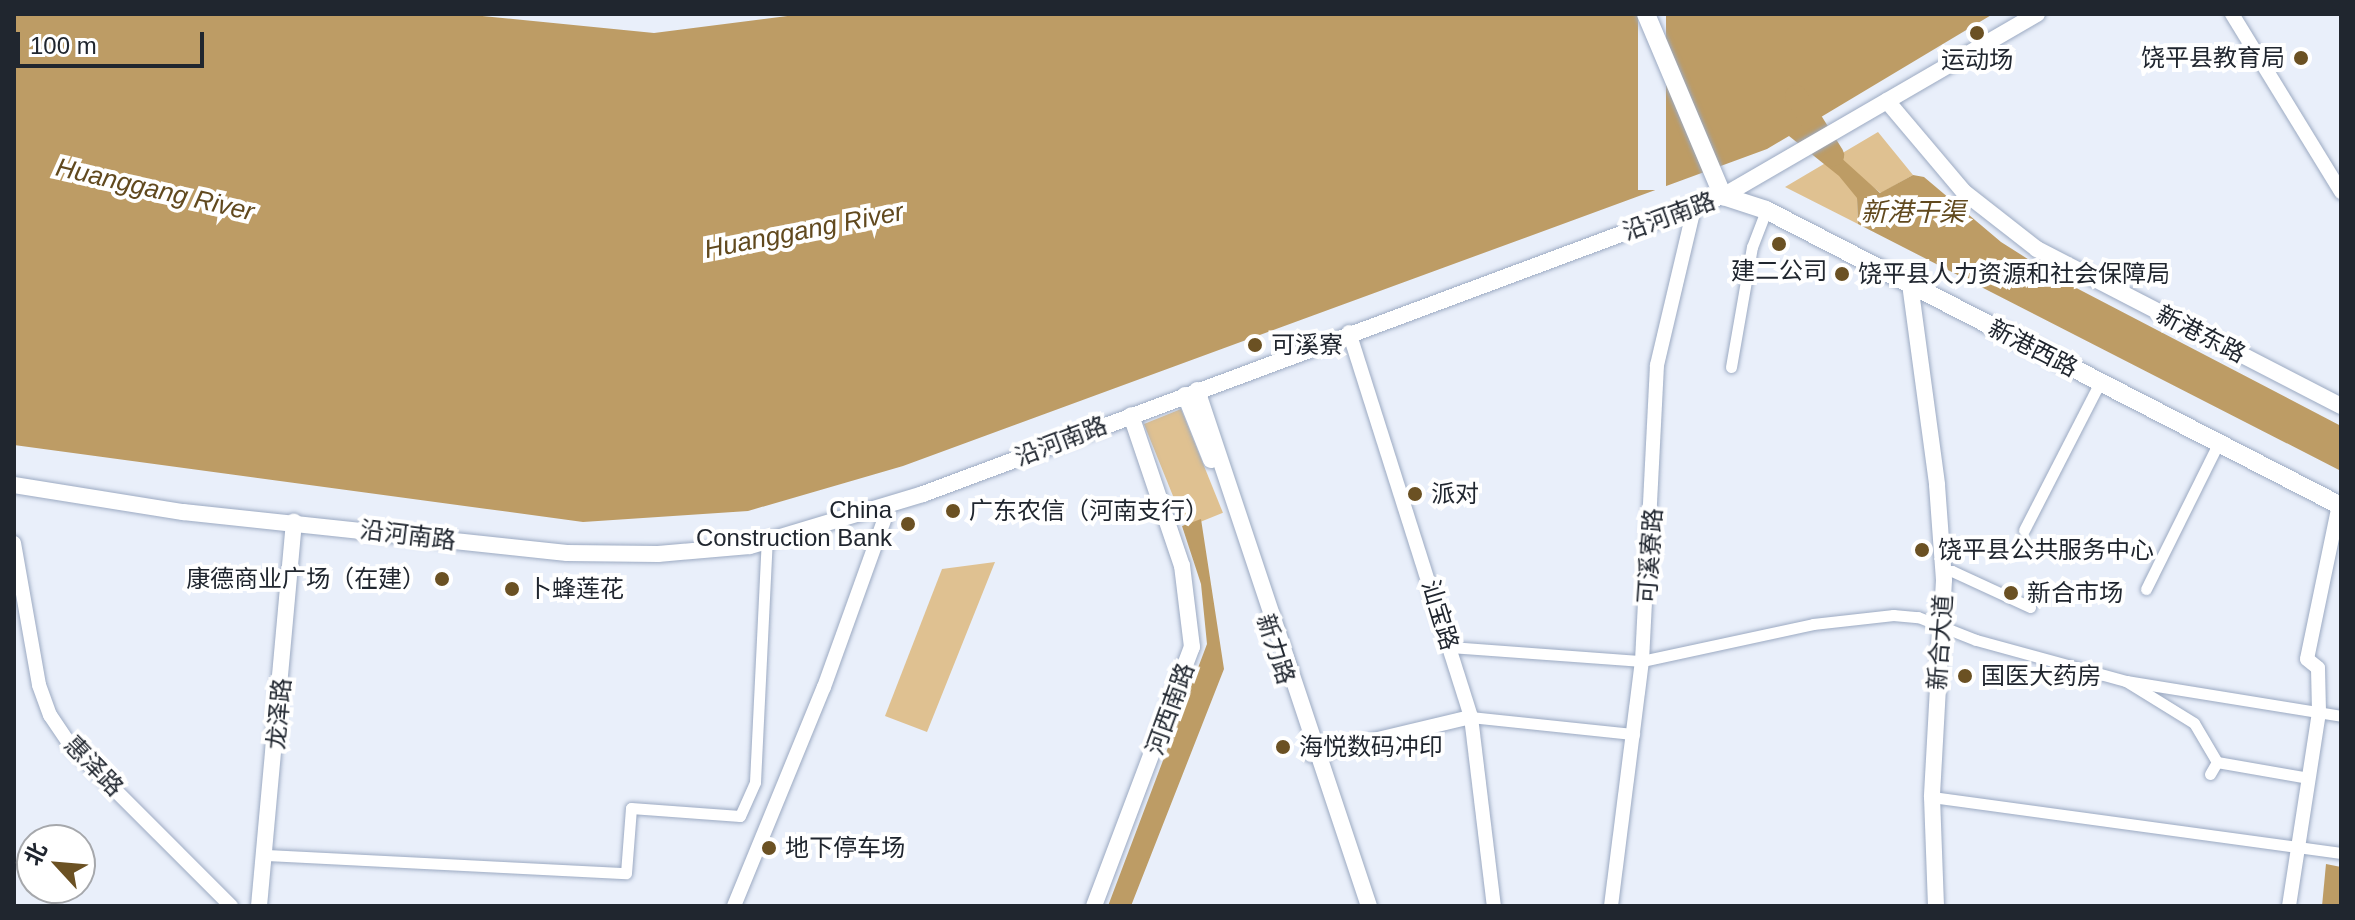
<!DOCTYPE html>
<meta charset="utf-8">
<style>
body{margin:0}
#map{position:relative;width:2355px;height:920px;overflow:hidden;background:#e9effa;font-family:Arial,"Noto Sans SC",sans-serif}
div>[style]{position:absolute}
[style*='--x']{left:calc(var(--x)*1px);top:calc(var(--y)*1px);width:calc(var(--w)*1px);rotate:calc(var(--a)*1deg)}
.green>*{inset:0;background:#dfc191;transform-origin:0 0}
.water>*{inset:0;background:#bd9c65}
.pier>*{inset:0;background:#e9effa;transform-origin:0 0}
.river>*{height:22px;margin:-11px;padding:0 11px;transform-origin:11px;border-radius:11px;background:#bd9c65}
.roads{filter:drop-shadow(0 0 2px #9caac2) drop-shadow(0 0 2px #9caac2)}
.minor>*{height:11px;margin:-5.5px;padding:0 5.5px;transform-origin:5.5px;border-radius:5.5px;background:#fff}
.tertiary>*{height:14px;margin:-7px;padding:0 7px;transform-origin:7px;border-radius:7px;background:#fff}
.secondary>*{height:16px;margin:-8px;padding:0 8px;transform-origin:8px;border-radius:8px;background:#fff}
.primary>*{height:18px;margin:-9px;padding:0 9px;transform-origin:9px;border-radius:9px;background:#fff}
.dots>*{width:22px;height:22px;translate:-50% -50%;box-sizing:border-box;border:4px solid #fff;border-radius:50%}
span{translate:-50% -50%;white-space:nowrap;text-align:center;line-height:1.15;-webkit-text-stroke:8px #fff;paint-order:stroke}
.poi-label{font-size:24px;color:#20262f}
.right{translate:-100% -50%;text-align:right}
.left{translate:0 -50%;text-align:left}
.street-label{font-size:24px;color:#20262f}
.water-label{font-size:26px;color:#61491e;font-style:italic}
.frame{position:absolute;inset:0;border:16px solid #20262f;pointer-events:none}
.north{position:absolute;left:16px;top:824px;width:80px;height:80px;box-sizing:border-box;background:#fff;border:2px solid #a6a8ac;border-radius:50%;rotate:296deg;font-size:22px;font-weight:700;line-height:32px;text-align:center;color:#20262f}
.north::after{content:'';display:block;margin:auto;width:28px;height:36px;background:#6b5123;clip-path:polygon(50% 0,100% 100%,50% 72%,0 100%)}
.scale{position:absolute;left:16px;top:32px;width:188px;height:36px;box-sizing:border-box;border:4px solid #20262f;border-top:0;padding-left:10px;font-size:24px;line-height:28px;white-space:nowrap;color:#20262f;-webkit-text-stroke:6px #fff;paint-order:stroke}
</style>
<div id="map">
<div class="green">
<div style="clip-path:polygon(1878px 132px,1913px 175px,1881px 193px,1870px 185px,1857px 198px,1858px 224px,1785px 187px)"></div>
<div style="left:1181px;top:409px;width:112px;height:40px;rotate:68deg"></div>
<div style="clip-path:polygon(995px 562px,927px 732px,885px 716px,942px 569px)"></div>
</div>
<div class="water">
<div style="clip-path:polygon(14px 14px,462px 14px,654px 33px,803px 14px,1993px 14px,1806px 126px,1880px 193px,1913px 175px,1924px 177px,2001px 242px,2061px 280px,2341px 426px,2341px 471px,1858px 224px,1857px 198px,1839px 176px,1789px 136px,1767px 149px,903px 466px,748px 511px,583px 522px,14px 445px)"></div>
<div style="clip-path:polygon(1201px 519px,1224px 669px,1131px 906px,1108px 906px,1207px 644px,1201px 584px,1182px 526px)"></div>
<div style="clip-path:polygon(2326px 864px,2341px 867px,2341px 906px,2322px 906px)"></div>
</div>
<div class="pier">
<div style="left:1638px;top:14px;width:28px;height:176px"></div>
</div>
<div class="river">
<div style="--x:1796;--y:96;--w:70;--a:57.9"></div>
</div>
<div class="roads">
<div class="minor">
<div style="--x:1731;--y:367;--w:122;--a:-80.1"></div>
<div style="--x:1752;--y:247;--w:40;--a:-69"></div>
<div style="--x:2024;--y:530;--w:166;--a:-62.8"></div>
<div style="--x:1943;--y:572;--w:9;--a:-6"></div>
<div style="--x:1952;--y:571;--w:86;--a:24.8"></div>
<div style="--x:2146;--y:589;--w:164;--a:-63.6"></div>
<div style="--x:1450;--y:647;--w:193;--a:4.2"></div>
<div style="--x:1642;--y:661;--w:175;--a:-12.2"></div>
<div style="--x:1813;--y:624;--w:81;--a:-6.4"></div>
<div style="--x:1893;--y:615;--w:25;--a:5"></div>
<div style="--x:1918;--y:617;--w:62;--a:21.6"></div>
<div style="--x:1976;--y:640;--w:156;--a:15.3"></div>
<div style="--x:1471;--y:717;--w:164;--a:6"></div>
<div style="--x:2217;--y:762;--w:45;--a:-120.5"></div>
<div style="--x:2194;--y:723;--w:80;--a:-148.3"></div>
<div style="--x:2126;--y:681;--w:218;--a:9.2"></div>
<div style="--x:2210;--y:774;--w:14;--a:-60"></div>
<div style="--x:2217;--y:762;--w:93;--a:9.9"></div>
<div style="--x:1932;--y:797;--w:413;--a:7.8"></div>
<div style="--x:267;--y:855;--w:359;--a:2.9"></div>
<div style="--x:626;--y:873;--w:65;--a:-85.6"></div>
<div style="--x:631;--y:808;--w:109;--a:4.2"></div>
<div style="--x:740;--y:816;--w:37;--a:-66"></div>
<div style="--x:755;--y:782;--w:242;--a:-87.2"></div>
</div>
<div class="tertiary">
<div style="--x:2232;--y:14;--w:209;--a:58.5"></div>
<div style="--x:1349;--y:332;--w:404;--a:72.4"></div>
<div style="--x:1471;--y:717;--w:190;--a:83.1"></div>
<div style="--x:14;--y:543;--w:144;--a:80"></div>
<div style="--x:39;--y:685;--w:32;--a:70"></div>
<div style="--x:50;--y:715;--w:36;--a:56"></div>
<div style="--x:70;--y:745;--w:228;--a:45"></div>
<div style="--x:1311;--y:755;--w:164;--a:-13.4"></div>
<div style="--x:734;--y:906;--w:237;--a:-67.7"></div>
<div style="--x:824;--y:687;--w:192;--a:-70.2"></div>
<div style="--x:1611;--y:906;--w:247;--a:-82.8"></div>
<div style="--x:1642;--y:661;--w:296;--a:-87.1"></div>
<div style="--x:1657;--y:365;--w:161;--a:-76.7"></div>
<div style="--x:2289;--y:906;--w:196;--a:-81.2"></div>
<div style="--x:2319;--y:712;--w:44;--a:-91.3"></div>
<div style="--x:2318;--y:668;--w:14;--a:-141"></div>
<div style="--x:2307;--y:659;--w:158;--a:-78.3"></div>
</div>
<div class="secondary">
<div style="--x:1887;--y:101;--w:119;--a:49.8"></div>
<div style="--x:1964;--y:192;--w:93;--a:38"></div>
<div style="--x:2037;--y:249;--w:342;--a:27.3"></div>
<div style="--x:1910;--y:284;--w:203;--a:82.3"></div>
<div style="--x:1937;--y:485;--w:95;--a:85.8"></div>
<div style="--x:1944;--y:580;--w:217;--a:93.2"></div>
<div style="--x:1932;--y:797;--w:109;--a:87.9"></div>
<div style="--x:1197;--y:390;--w:544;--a:71.57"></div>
<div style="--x:1185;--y:395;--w:70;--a:68.2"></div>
<div style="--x:14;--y:485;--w:171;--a:9.1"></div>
<div style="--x:183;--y:512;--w:386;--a:6.1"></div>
<div style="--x:567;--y:553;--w:91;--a:0.6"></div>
<div style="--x:658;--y:554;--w:92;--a:-5"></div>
<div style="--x:750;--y:546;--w:181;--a:-16.7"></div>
<div style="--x:923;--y:494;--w:854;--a:-20.43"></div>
<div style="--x:1723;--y:196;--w:363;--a:-30.1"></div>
<div style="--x:259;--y:906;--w:386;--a:-84.8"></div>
<div style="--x:1094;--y:906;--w:277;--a:-69.3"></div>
<div style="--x:1192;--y:647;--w:82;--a:-97"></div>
<div style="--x:1182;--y:566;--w:159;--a:-108.7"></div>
</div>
<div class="primary">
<div style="--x:1646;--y:14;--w:198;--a:67.1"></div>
<div style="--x:1723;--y:196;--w:45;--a:18"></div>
<div style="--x:1766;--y:210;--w:647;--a:27.24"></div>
</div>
</div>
<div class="dots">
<div style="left:1977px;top:33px;background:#6b5123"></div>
<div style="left:2301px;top:58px;background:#6b5123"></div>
<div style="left:1779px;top:244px;background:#6b5123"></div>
<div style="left:1842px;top:274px;background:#6b5123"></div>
<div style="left:1255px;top:345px;background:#6b5123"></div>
<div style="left:1415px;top:494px;background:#6b5123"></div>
<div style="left:953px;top:511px;background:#6b5123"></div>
<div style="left:908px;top:524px;background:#6b5123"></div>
<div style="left:1922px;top:550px;background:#6b5123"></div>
<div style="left:442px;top:579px;background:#6b5123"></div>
<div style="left:512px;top:589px;background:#6b5123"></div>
<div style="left:2011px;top:593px;background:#6b5123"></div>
<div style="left:1965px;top:676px;background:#6b5123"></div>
<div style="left:1283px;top:747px;background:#6b5123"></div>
<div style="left:769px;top:848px;background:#6b5123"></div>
</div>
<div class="poi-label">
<span class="right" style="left:2285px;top:58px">饶平县教育局</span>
<span style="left:1977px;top:60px">运动场</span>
<span style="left:1779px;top:271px">建二公司</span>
<span class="left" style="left:1858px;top:274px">饶平县人力资源和社会保障局</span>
<span class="left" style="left:1271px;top:345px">可溪寮</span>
<span class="left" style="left:1431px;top:494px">派对</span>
<span class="right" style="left:892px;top:524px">China<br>Construction Bank</span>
<span class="left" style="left:969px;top:511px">广东农信（河南支行）</span>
<span class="left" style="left:1938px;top:550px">饶平县公共服务中心</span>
<span class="right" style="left:426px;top:579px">康德商业广场（在建）</span>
<span class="left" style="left:528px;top:589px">卜蜂莲花</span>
<span class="left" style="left:2027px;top:593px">新合市场</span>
<span class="left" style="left:1981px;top:676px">国医大药房</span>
<span class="left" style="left:1299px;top:747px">海悦数码冲印</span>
<span class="left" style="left:785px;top:848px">地下停车场</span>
</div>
<div class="street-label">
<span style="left:1669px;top:216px;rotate:-20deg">沿河南路</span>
<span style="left:2201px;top:334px;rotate:27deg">新港东路</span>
<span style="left:2033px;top:348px;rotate:27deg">新港西路</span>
<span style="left:1061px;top:441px;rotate:-21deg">沿河南路</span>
<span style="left:408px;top:535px;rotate:7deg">沿河南路</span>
<span style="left:1650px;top:556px;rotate:-86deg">可溪寮路</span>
<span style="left:1440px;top:615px;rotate:73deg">汕宝路</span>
<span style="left:1940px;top:642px;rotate:-86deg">新合大道</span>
<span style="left:1276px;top:649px;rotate:72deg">新力路</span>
<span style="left:1170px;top:709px;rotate:-70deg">河西南路</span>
<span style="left:279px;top:714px;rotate:-85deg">龙泽路</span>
<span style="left:94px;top:766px;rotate:46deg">惠泽路</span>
</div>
<div class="water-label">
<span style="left:155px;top:190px;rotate:13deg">Huanggang River</span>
<span style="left:1913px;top:213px">新港干渠</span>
<span style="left:804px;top:231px;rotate:-11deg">Huanggang River</span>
</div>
<div class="frame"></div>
<div class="north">北</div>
<div class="scale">100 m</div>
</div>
